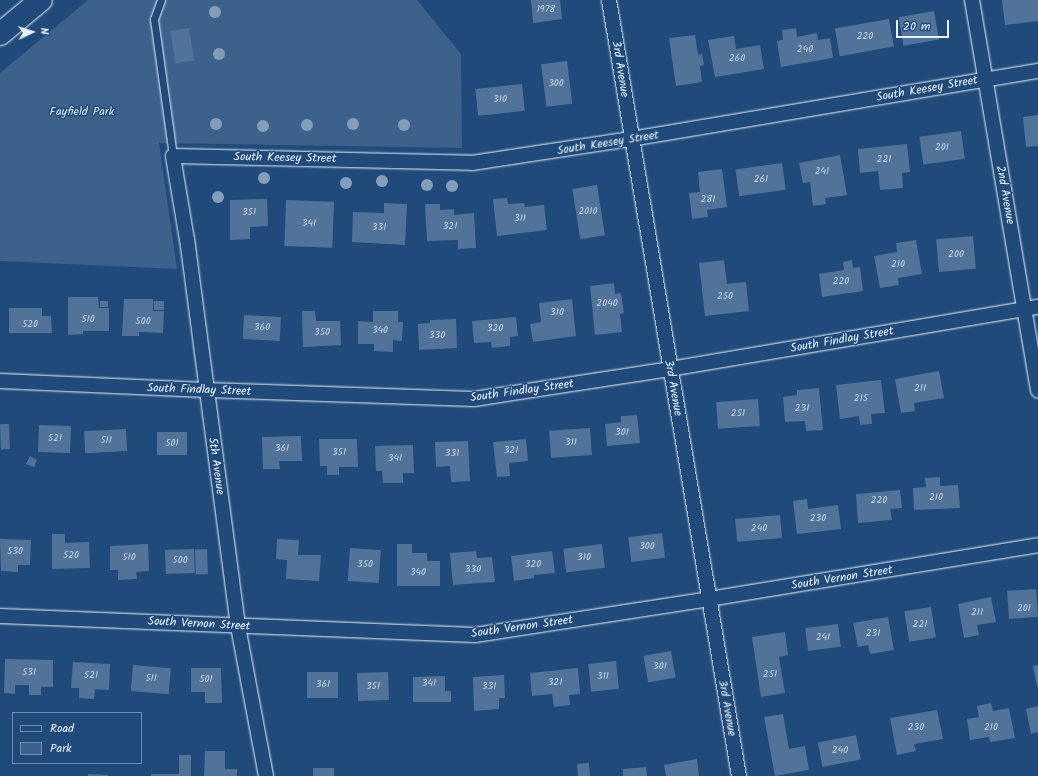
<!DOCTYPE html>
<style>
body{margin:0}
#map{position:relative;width:1038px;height:776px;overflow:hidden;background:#1f4a7a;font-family:Kalam,sans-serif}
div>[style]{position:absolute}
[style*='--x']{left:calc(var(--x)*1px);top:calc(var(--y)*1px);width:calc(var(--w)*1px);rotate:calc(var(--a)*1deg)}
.green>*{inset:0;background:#3c628c}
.building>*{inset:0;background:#517399;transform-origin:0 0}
.roads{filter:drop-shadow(0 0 1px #e8f1f8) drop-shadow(0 0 1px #e8f1f8)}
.service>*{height:7px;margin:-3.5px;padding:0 3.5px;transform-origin:3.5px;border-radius:3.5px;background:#1f4a7a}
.minor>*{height:14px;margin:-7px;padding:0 7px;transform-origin:7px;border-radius:7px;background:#1f4a7a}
.motorway>*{height:22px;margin:-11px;padding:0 11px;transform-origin:11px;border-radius:11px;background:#1f4a7a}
.trees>*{width:12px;height:12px;margin:-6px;border-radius:50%;background:#849eb9}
span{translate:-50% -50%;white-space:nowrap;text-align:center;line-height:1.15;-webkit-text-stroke:3px #1f4a7a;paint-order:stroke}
.number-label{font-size:10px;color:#c2d2e0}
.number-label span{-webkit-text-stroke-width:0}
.street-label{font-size:12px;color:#e8f1f8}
.park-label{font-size:12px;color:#d7e3ed}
.legend{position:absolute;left:12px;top:712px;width:130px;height:52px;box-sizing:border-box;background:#1f4a7a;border:1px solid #6f8dac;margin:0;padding:5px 7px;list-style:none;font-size:12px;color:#e8f1f8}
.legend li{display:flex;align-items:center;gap:8px;height:20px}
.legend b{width:20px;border:1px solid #6f8dac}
.north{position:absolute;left:12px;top:12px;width:40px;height:40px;-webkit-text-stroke:3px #1f4a7a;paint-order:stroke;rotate:86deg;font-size:11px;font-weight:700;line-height:16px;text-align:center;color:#e8f1f8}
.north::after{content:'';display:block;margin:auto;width:14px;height:18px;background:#e8f1f8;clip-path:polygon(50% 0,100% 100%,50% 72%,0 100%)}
.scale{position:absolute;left:896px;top:20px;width:53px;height:18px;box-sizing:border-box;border:2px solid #e8f1f8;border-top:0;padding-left:5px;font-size:12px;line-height:14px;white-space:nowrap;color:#e8f1f8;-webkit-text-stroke:3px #1f4a7a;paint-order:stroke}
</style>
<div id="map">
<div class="green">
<div style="clip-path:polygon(88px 0,417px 0,461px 54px,462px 148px,159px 143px,177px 269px,0 261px,0 73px)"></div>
</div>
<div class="building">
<div style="clip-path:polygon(531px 0,560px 0,562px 19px,533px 23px)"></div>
<div style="clip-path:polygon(1002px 0,1038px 0,1038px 21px,1005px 25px)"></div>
<div style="left:934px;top:11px;width:29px;height:36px;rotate:80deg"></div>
<div style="left:889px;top:19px;width:28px;height:55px;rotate:80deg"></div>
<div style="left:189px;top:28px;width:33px;height:19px;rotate:81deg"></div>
<div style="clip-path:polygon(796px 28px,797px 37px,817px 33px,818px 40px,830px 38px,833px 58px,781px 67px,777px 41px,783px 40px,782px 30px)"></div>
<div style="clip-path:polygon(695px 35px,698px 55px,702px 54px,704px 65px,700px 66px,702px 82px,676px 86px,669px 38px)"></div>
<div style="clip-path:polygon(734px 36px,736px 49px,760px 45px,764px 69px,715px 77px,708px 40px)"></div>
<div style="left:567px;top:61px;width:43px;height:26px;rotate:83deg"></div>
<div style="left:522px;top:84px;width:27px;height:47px;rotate:84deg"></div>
<div style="clip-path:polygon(1038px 115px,1038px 146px,1026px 147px,1023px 117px)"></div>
<div style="left:961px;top:131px;width:28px;height:42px;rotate:82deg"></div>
<div style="clip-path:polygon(907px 144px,910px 172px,902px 173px,903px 188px,880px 190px,878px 171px,860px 173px,858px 149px)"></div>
<div style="clip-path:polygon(840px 155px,847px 195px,825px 198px,826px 204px,813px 206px,810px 182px,803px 183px,799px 163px)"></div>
<div style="left:782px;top:163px;width:27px;height:47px;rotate:82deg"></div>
<div style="clip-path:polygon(722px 169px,727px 207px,707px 210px,708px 217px,692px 219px,689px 193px,700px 192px,698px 172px)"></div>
<div style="left:597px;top:185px;width:51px;height:25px;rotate:81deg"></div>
<div style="clip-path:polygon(507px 198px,508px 204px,524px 203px,525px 207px,544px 205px,547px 230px,497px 236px,493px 199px)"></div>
<div style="clip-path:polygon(267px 199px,268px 226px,250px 227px,250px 239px,230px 240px,230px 200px)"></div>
<div style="left:286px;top:200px;width:48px;height:46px;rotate:2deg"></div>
<div style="clip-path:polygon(384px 203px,407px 204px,405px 245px,352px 242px,353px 212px,384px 213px)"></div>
<div style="clip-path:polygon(425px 204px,440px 204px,440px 210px,454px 209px,454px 215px,474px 213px,476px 248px,458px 249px,458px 240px,427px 241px)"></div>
<div style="left:973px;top:236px;width:33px;height:37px;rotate:85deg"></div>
<div style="clip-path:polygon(916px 240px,922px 274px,898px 278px,899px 285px,880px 288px,874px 256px,897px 252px,896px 243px)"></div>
<div style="clip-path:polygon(724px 260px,727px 284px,746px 282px,749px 311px,705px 316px,699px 263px)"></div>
<div style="clip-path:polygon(852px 260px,853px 268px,860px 267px,863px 291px,822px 297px,819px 274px,844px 270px,843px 262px)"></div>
<div style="clip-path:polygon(614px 283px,615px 294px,621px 293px,624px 313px,620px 314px,622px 332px,595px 335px,590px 286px)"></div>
<div style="clip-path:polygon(68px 297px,98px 297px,99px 308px,109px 308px,109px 331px,83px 331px,83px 334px,68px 335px)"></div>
<div style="clip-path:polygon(124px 299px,153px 299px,153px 311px,164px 311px,163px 333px,139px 332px,139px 336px,122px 336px)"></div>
<div style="clip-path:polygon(572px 299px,576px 336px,533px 342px,530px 324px,541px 322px,539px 303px)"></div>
<div style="left:100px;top:301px;width:8px;height:6px"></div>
<div style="left:154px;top:301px;width:10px;height:9px"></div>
<div style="clip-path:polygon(9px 308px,42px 308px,42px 316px,51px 316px,52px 333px,9px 333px)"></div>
<div style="clip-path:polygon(302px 311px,315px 311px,316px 321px,340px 321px,341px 345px,303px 347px)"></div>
<div style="clip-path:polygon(373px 311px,398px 311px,398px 322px,403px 322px,402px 341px,393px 340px,393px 352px,374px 351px,374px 344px,358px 344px,358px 321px,373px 322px)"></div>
<div style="left:244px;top:315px;width:37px;height:24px;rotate:3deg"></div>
<div style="clip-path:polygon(516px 317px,518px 336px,510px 337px,510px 346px,492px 348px,491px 342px,474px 343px,472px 321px)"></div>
<div style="clip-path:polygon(456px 319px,457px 348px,419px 350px,418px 324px,430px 323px,430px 320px)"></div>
<div style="clip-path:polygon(939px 371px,944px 398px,914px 403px,915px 411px,901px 413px,895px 379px)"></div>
<div style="clip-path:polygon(881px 380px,885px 413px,871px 414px,872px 424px,860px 425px,859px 416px,840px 419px,836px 385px)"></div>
<div style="clip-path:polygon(819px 388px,823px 430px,806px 431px,805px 421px,785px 422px,783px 397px,797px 395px,797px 390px)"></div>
<div style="left:758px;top:399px;width:27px;height:42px;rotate:86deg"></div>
<div style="clip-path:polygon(637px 415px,640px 443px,607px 446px,605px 424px,621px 422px,621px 416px)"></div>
<div style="left:9px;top:424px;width:25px;height:9px;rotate:88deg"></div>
<div style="left:39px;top:425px;width:32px;height:27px;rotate:2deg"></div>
<div style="left:590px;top:428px;width:27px;height:41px;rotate:86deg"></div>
<div style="left:126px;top:429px;width:22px;height:42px;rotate:87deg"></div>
<div style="left:187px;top:432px;width:23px;height:30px;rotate:90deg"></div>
<div style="clip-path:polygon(301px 436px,302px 461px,279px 461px,280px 469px,263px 469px,262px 437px)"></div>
<div style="clip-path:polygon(319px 439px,357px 439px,358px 467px,339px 467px,339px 475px,327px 475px,327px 466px,320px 466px)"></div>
<div style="clip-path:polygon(526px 439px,528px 461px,509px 463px,510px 476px,497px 477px,493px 442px)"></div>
<div style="clip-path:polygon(468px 441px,470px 481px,451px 482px,450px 466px,436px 467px,435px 442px)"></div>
<div style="clip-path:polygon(413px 445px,414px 473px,403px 473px,403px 483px,383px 483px,382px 471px,376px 471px,375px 446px)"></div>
<div style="clip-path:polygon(30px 456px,37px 460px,34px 467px,26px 464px)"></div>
<div style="clip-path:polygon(940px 477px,940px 486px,958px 485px,960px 508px,914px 510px,913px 488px,926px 487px,925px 478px)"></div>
<div style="clip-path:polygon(900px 490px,902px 508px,890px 509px,892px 520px,858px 523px,856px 494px)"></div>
<div style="clip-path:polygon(807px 499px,808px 509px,838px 505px,841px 529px,797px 534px,793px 501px)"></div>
<div style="left:780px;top:515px;width:23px;height:45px;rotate:85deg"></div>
<div style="left:662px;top:533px;width:25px;height:34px;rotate:83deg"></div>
<div style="clip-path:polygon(52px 534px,65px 534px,65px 543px,89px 542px,90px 568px,52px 569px)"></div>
<div style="clip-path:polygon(0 539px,31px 540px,30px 565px,18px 565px,18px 572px,1px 571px)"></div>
<div style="clip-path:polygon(277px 539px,299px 540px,298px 555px,321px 555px,319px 581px,286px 579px,287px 560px,276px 559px)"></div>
<div style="clip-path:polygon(148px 544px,149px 571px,136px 572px,137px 579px,118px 580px,118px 570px,110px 570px,110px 546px)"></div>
<div style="clip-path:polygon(397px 544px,412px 544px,412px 553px,427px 553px,427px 561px,440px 561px,440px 586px,397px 586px)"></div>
<div style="left:602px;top:544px;width:24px;height:39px;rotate:83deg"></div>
<div style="left:350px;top:548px;width:31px;height:33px;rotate:4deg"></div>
<div style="left:194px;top:549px;width:24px;height:29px;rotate:88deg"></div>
<div style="left:207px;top:549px;width:25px;height:12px;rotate:88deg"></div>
<div style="clip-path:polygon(476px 551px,477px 558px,492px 557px,495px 582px,453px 585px,450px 553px)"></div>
<div style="clip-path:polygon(552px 551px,555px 573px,534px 575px,534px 578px,514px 581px,511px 556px)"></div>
<div style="left:1036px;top:589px;width:28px;height:29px;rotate:86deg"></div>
<div style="clip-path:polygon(991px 597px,996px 622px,977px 625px,979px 635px,964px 638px,958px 604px)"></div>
<div style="left:931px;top:607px;width:31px;height:27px;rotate:81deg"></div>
<div style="clip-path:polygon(888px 617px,894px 650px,870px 654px,868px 645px,858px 647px,853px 623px)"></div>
<div style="left:838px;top:624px;width:23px;height:33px;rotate:83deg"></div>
<div style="clip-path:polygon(785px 632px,788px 655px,779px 657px,785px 693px,761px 697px,752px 637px)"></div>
<div style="left:671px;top:651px;width:27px;height:28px;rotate:80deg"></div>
<div style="clip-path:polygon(5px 659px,53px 660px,53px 687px,41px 687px,41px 695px,29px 695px,29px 685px,15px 685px,15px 694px,4px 693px)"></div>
<div style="left:616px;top:661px;width:28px;height:28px;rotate:84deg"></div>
<div style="clip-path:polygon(73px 662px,110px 664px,109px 690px,95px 689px,94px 699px,79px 698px,79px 688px,71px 688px)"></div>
<div style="left:133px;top:665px;width:38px;height:26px;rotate:5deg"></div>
<div style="clip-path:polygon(1038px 665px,1038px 686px,1037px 686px,1033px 666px)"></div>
<div style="clip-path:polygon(191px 668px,221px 668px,222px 703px,205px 703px,205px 692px,191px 692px)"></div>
<div style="clip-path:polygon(578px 668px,580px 694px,569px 695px,570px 705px,554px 707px,552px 694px,532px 696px,530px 673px)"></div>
<div style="left:307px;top:672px;width:31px;height:26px"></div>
<div style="left:388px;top:672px;width:28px;height:31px;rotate:88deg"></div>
<div style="clip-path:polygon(504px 675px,505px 698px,499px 698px,499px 709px,474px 711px,473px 677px)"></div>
<div style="clip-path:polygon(445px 676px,445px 691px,451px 691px,451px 702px,413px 702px,413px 677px)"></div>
<div style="clip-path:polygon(991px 703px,993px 711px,1009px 708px,1015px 738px,990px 742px,989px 737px,970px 740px,967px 719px,979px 717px,977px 706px)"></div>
<div style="clip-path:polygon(1038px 706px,1038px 732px,1031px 734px,1026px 709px)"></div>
<div style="clip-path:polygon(937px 710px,943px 739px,914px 744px,916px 751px,897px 755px,890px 718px)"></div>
<div style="clip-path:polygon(783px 714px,789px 749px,805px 746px,809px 770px,775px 776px,764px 717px)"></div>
<div style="left:856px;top:735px;width:25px;height:39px;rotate:79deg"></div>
<div style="clip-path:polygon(205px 751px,225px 751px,225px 769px,237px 769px,237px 776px,204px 776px)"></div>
<div style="clip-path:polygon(179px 755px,191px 755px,191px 776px,151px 776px,151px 774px,179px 774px)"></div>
<div style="clip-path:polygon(697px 759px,699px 776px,666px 776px,664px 765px)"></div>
<div style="left:589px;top:763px;width:13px;height:12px;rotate:86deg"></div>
<div style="clip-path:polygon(646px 767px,647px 776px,623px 776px,623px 769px)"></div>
<div style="left:313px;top:768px;width:21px;height:8px"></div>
<div style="clip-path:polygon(88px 774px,108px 775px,108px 776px,88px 776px)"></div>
</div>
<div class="roads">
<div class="service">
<div style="--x:161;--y:0;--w:20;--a:110"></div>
<div style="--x:154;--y:19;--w:138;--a:82.1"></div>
</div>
<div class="minor">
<div style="--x:609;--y:0;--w:787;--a:80.49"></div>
<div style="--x:972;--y:0;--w:396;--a:80.4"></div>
<div style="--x:0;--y:381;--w:206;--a:2.5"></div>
<div style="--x:206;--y:390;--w:268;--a:1.9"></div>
<div style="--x:474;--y:399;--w:198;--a:-8.7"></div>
<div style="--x:670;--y:369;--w:373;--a:-9.6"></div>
<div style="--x:0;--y:616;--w:475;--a:2.3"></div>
<div style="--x:475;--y:635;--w:237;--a:-8.7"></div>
<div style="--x:709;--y:599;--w:333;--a:-9.3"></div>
<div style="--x:266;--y:776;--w:153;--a:-100.6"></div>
<div style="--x:238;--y:626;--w:389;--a:-97.5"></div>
<div style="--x:187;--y:240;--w:85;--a:-99.5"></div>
<div style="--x:173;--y:156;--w:299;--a:1.3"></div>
<div style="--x:472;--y:163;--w:161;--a:-8.6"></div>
<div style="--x:631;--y:139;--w:413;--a:-9.5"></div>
</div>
<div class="motorway">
<div style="--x:0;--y:34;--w:53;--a:-39.7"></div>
</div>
</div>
<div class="trees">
<div style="left:215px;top:12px"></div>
<div style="left:219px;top:54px"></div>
<div style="left:216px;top:124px"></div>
<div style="left:353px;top:124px"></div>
<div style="left:307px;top:125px"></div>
<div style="left:404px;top:125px"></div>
<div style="left:263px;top:126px"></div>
<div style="left:264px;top:178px"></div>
<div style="left:382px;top:181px"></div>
<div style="left:346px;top:183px"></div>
<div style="left:427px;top:185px"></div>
<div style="left:452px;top:186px"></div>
<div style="left:218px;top:197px"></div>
</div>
<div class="number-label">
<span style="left:546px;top:10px">1978</span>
<span style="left:865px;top:37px">220</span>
<span style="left:805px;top:50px">240</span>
<span style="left:737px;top:59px">260</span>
<span style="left:556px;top:84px">300</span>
<span style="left:500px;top:100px">310</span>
<span style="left:942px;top:148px">201</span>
<span style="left:884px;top:160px">221</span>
<span style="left:822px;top:172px">241</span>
<span style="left:761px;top:180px">261</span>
<span style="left:708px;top:200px">281</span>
<span style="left:588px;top:212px">2010</span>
<span style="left:249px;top:213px">351</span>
<span style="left:520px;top:219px">311</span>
<span style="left:309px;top:224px">341</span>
<span style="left:450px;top:227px">321</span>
<span style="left:379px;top:228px">331</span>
<span style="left:956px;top:255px">200</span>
<span style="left:898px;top:265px">210</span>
<span style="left:841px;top:282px">220</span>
<span style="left:725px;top:297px">250</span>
<span style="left:607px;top:304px">2040</span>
<span style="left:557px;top:313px">310</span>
<span style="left:88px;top:320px">510</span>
<span style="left:143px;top:322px">500</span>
<span style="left:30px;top:325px">520</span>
<span style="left:262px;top:328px">360</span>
<span style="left:495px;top:329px">320</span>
<span style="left:380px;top:331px">340</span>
<span style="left:322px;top:333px">350</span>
<span style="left:437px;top:336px">330</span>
<span style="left:920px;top:389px">211</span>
<span style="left:861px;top:399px">215</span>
<span style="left:802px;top:409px">231</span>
<span style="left:738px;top:414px">251</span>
<span style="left:622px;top:433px">301</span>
<span style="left:55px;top:439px">521</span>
<span style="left:106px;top:441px">511</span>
<span style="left:571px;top:443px">311</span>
<span style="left:172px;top:444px">501</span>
<span style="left:282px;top:449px">361</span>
<span style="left:511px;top:451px">321</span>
<span style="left:339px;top:453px">351</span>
<span style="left:452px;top:454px">331</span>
<span style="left:395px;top:459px">341</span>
<span style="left:936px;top:498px">210</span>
<span style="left:879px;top:501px">220</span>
<span style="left:818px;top:519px">230</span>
<span style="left:759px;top:529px">240</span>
<span style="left:647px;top:547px">300</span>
<span style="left:15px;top:552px">530</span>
<span style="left:71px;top:556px">520</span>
<span style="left:129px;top:558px">510</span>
<span style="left:584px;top:558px">310</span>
<span style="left:180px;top:561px">500</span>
<span style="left:365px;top:565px">350</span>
<span style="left:533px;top:565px">320</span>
<span style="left:473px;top:570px">330</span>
<span style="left:418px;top:573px">340</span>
<span style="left:1024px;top:609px">201</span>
<span style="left:977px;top:613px">211</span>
<span style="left:920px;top:625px">221</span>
<span style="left:873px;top:634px">231</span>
<span style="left:823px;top:638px">241</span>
<span style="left:660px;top:667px">301</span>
<span style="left:29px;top:673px">531</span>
<span style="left:770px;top:675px">251</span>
<span style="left:91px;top:676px">521</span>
<span style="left:603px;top:677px">311</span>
<span style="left:151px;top:679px">511</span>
<span style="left:206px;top:680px">501</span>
<span style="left:555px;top:683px">321</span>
<span style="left:429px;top:684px">341</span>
<span style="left:323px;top:685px">361</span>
<span style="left:373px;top:687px">351</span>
<span style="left:489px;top:687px">331</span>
<span style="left:916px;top:728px">230</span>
<span style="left:991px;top:728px">210</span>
<span style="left:840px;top:751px">240</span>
</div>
<div class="street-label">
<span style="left:620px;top:69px;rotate:81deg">3rd Avenue</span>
<span style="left:927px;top:89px;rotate:-10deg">South Keesey Street</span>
<span style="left:608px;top:143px;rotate:-9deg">South Keesey Street</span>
<span style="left:285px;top:158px;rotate:1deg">South Keesey Street</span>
<span style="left:1005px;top:195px;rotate:80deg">2nd Avenue</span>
<span style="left:842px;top:340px;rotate:-10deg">South Findlay Street</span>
<span style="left:673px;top:388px;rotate:80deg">3rd Avenue</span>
<span style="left:199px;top:390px;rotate:2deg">South Findlay Street</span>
<span style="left:522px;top:391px;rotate:-8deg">South Findlay Street</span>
<span style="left:216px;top:466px;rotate:82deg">5th Avenue</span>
<span style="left:842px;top:578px;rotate:-9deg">South Vernon Street</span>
<span style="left:199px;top:624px;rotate:3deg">South Vernon Street</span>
<span style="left:522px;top:627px;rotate:-8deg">South Vernon Street</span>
<span style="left:727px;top:708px;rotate:80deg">3rd Avenue</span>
</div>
<div class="park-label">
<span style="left:82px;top:112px">Fayfield Park</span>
</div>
<ul class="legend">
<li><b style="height:5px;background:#1f4a7a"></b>Road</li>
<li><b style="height:11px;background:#3c628c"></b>Park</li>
</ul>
<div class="north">N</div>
<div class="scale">20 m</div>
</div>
